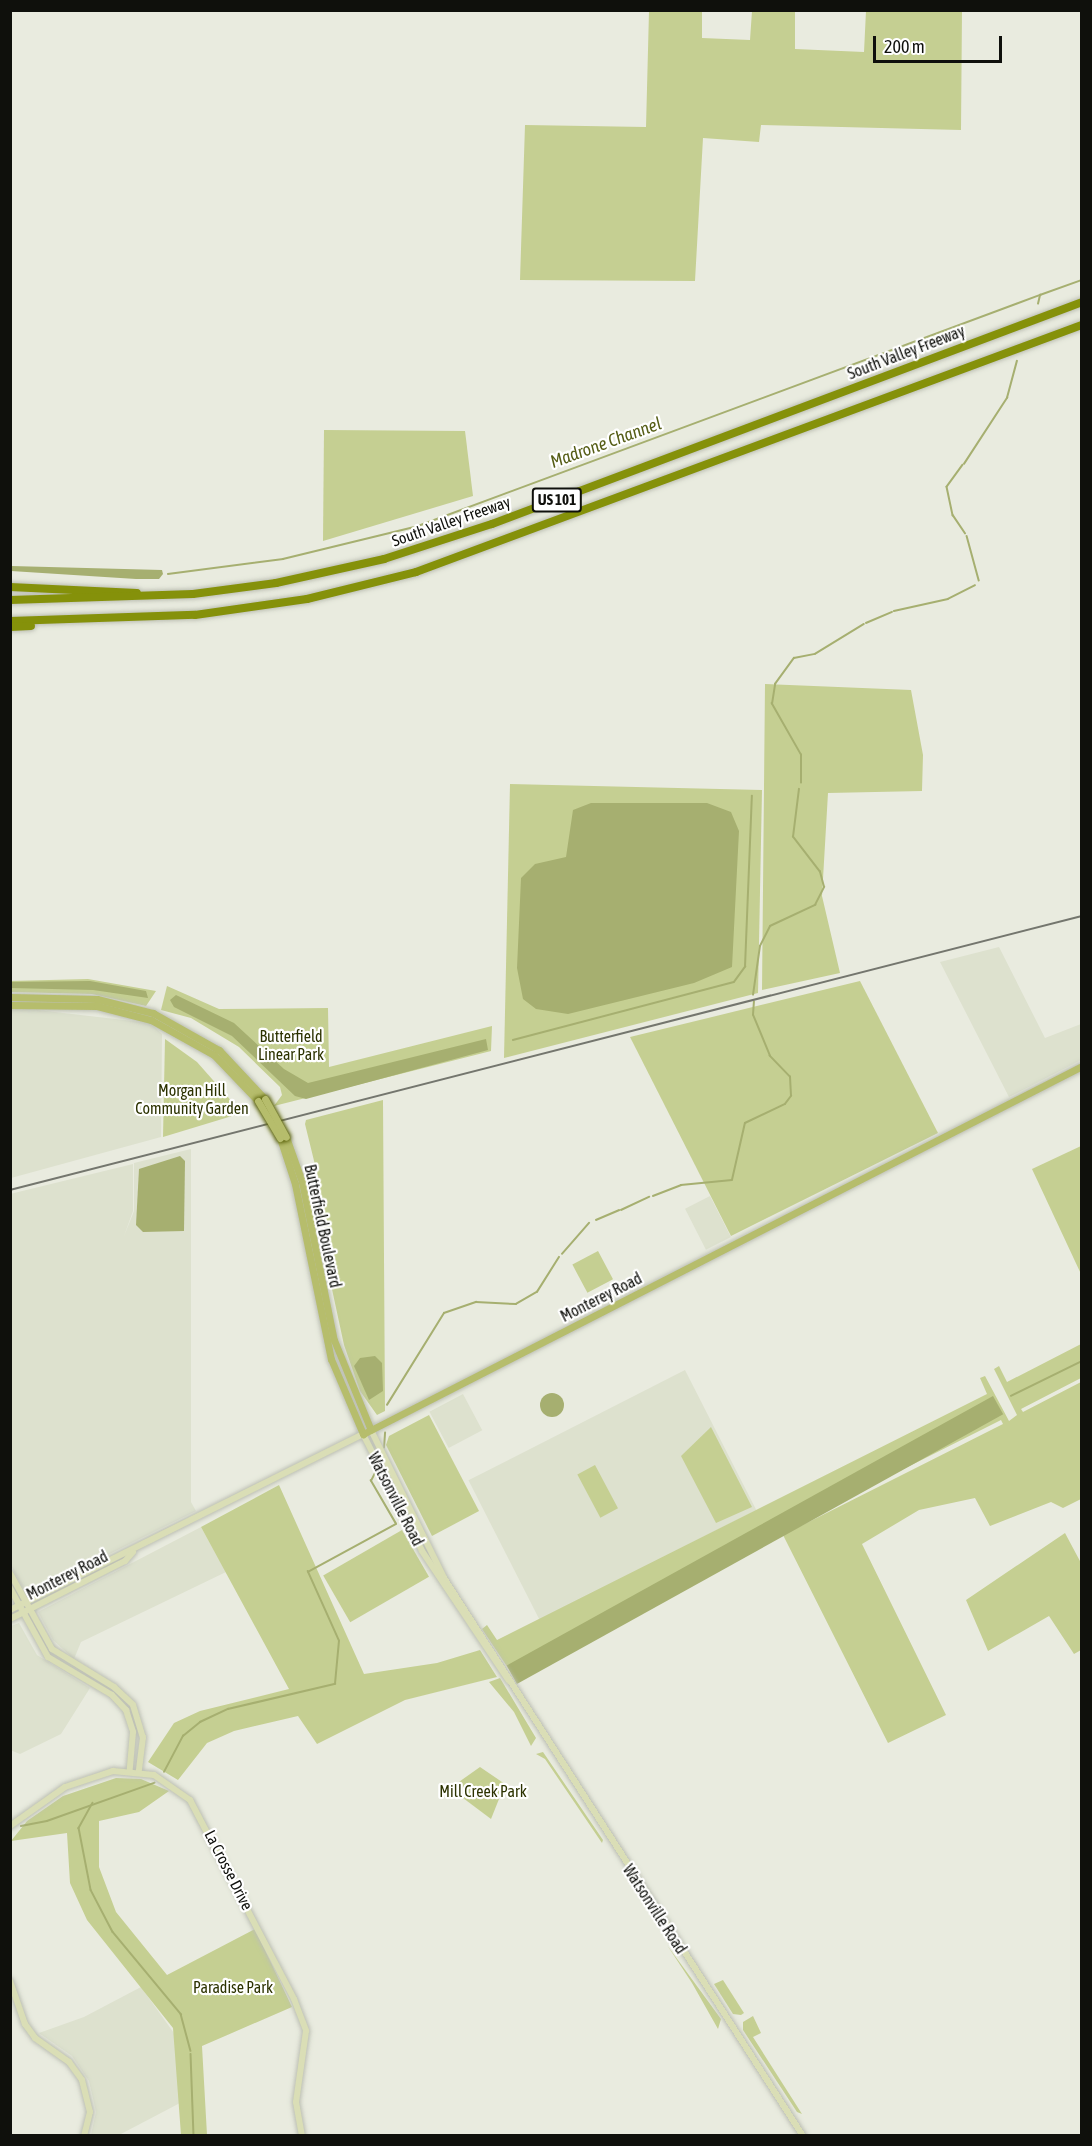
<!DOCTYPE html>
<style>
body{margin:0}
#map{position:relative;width:1092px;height:2146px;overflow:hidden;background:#e9ebdf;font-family:"Asap Condensed",sans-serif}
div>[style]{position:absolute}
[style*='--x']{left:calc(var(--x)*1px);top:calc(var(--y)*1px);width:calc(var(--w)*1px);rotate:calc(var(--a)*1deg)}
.built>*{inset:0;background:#dde1ce;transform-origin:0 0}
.green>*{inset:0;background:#c5cf92;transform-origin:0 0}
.water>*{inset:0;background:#a6af70;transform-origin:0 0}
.round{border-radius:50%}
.stream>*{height:1.5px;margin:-0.75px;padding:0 0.75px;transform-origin:0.75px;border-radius:0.75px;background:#a6af70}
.roads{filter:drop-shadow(0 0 2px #bdc0b4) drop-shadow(0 0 2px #bdc0b4)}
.secondary>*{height:6px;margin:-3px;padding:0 3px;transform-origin:3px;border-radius:3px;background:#dadeb6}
.primary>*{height:7px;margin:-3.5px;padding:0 3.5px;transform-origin:3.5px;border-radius:3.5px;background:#b6bd6c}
.highway>*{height:8px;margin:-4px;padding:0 4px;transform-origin:4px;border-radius:4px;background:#85910a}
.rail>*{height:1.5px;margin:-0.75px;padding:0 0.75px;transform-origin:0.75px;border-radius:0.75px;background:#74766e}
.bridges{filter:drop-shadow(0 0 2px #5c640b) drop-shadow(0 0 2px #5c640b)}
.primary-bridge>*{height:7px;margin:-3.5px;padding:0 3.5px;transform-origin:3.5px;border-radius:3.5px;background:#b6bd6c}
span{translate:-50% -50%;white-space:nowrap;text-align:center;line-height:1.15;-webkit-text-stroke:4.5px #fff;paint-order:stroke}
.shield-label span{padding:2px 4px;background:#fff;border:2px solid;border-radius:4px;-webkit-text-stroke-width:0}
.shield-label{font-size:15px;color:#0f100c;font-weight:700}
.street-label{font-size:16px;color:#0f100c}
.park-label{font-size:16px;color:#2c3200}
.water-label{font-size:18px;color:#565e17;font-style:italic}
.frame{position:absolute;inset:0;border:12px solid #0f100c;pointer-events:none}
.scale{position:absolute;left:873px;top:36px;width:129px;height:27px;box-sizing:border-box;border:3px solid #0f100c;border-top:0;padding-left:8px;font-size:18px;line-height:21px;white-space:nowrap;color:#0f100c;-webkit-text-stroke:4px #fff;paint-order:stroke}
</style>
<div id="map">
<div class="built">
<div style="clip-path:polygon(999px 947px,1045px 1038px,1081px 1024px,1081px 1060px,1009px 1097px,940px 962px)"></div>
<div style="clip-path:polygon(11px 1007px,150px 1023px,162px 1034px,161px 1137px,11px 1178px)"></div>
<div style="clip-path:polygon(191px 1149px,191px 1502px,196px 1511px,27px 1595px,10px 1564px,10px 1194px,133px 1164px,133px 1211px,124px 1236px,134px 1211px,134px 1163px)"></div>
<div style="left:710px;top:1196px;width:46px;height:28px;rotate:63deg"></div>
<div style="left:685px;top:1370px;width:157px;height:243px;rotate:63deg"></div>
<div style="left:463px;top:1394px;width:41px;height:38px;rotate:62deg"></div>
<div style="clip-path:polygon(201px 1527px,226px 1572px,81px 1642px,74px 1659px,53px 1640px,38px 1612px)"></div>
<div style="clip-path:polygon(19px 1623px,37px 1655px,90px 1688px,61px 1734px,20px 1754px,10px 1750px,11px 1626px)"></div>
<div style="clip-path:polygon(141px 1987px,176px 2036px,180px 2103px,119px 2135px,91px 2135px,96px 2112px,89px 2081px,72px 2056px,39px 2033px,84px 2017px)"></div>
</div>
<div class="green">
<div style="clip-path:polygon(649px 11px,702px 11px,702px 38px,750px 40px,752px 11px,795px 11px,795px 49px,864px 52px,866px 11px,962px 11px,961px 130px,761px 125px,759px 142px,703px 138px,695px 281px,520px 280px,525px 125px,646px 127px)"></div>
<div style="clip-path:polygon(324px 430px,465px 431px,473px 496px,323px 541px)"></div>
<div style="clip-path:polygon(765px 684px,911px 690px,923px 755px,922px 791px,828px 793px,822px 896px,840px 973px,762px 990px)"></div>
<div style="clip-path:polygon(510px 784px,762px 790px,758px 993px,504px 1058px)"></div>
<div style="clip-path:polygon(88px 979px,156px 991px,146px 1006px,92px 994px,11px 992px,10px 981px)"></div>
<div style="clip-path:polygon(860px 981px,938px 1133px,731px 1236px,630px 1037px)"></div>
<div style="clip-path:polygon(167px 986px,219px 1009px,328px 1008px,329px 1067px,492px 1026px,491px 1051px,274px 1106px,282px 1095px,280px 1087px,239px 1047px,191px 1018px,161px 1010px)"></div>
<div style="clip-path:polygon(165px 1039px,197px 1062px,242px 1113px,163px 1137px)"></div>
<div style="clip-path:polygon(383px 1100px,385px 1411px,377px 1415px,360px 1391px,344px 1345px,330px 1280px,318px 1177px,305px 1124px,306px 1120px)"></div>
<div style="clip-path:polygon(1081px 1146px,1081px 1274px,1032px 1169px)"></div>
<div style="left:598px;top:1251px;width:32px;height:29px;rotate:62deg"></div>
<div style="clip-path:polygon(1081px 1344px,1081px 1378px,1021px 1409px,1023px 1412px,1081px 1382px,1081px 1499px,1063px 1508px,1051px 1502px,990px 1526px,975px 1498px,919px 1510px,862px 1544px,946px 1715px,888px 1743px,783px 1535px,1003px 1424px,1001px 1420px,514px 1665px,522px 1680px,518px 1683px,482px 1629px,487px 1625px,497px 1640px,987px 1394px,980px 1378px,985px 1376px,1009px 1421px,1017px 1415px,994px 1369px,999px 1366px,1007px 1382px)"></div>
<div style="clip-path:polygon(429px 1415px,479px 1511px,432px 1536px,386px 1445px,389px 1436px)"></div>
<div style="clip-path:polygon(711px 1427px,752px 1507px,716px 1523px,681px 1456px)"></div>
<div style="left:595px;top:1465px;width:49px;height:20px;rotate:62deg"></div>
<div style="clip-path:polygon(279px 1485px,364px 1674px,437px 1663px,480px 1650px,497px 1677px,405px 1700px,317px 1744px,298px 1716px,234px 1731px,207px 1743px,178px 1780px,148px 1762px,174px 1723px,200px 1711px,289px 1689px,201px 1527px)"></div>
<div style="left:402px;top:1530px;width:54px;height:91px;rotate:60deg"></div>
<div style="clip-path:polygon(1065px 1533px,1081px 1563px,1081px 1650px,1074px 1654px,1049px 1616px,988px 1651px,966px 1600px)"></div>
<div style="clip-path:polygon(500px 1678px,536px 1738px,531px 1746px,514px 1712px,489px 1682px)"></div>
<div style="clip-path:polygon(543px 1752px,603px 1840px,602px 1843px,545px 1759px,536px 1754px)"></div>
<div style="clip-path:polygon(480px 1767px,505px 1784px,491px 1819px,459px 1795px,456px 1784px)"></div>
<div style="clip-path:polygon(116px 1778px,141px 1779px,169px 1791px,139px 1812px,99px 1821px,99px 1867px,116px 1912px,167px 1975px,255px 1929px,292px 2007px,202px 2046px,207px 2135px,181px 2135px,173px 2028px,87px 1920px,70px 1883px,67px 1833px,11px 1841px,27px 1821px,63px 1796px)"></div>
<div style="clip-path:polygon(667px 1945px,721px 2019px,718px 2029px,692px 1983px)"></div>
<div style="clip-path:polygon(723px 1980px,744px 2013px,741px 2015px,733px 2014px,714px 1984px)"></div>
<div style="clip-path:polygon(753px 2016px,761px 2033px,753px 2037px,802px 2114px,797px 2112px,743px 2030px,743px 2022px)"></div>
</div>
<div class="water">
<div style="clip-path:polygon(11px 566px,162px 570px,163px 574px,159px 579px,136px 579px,11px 571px)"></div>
<div style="clip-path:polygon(591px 803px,707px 803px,731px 812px,739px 831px,732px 967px,694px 983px,568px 1014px,536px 1009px,523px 999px,517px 968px,521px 878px,535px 864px,566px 857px,573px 810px)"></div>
<div style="clip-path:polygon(90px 981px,146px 991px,148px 998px,93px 990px,11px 988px,11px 982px)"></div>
<div style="clip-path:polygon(176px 995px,234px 1023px,284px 1069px,308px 1083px,486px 1039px,488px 1050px,306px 1099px,295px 1096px,232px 1036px,174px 1007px,170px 1000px)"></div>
<div style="clip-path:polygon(180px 1156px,185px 1161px,184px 1231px,143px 1232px,136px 1225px,139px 1169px)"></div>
<div style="clip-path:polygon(375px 1356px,382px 1363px,383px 1391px,369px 1400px,354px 1366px,360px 1358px)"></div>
<div class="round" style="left:540px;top:1393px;width:24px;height:24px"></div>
<div style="left:993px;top:1396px;width:21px;height:556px;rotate:61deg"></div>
</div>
<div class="stream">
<div style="--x:1038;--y:304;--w:9;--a:-77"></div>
<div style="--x:1040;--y:295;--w:45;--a:-19.7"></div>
<div style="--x:964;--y:464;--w:79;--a:-56.9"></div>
<div style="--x:1007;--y:398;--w:38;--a:-75"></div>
<div style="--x:963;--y:465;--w:27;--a:126"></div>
<div style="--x:947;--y:487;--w:29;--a:78"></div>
<div style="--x:953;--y:515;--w:22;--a:56"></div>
<div style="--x:967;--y:536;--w:46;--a:74.7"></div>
<div style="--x:168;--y:574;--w:116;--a:-7.4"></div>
<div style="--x:283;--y:559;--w:139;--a:-13.7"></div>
<div style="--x:418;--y:526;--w:664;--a:-20.37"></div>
<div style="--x:894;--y:611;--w:55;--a:-12.5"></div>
<div style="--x:948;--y:599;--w:30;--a:-27"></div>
<div style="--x:866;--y:623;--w:28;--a:-23"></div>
<div style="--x:801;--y:783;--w:28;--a:-90"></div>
<div style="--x:801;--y:755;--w:59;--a:-119.6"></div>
<div style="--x:772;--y:704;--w:20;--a:-81"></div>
<div style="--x:775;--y:684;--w:32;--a:-54"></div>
<div style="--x:794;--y:658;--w:21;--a:-11"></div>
<div style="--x:815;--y:654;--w:57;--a:-31.5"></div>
<div style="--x:753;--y:995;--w:49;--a:-81.9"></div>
<div style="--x:760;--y:946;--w:22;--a:-63"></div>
<div style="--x:770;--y:926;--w:50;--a:-25"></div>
<div style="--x:815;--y:905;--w:20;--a:-63"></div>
<div style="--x:824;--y:887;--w:16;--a:-105"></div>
<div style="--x:820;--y:872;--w:44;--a:-127.6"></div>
<div style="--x:793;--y:837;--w:48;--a:-82.9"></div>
<div style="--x:513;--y:1040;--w:228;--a:-14.7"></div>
<div style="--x:734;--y:982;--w:19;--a:-54"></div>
<div style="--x:745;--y:967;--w:171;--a:-87.7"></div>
<div style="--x:653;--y:1196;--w:30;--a:-21"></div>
<div style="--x:681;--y:1185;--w:51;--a:-5.6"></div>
<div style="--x:732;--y:1180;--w:58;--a:-77.2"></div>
<div style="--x:745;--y:1123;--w:44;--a:-25.4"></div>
<div style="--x:785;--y:1104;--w:10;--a:-53"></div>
<div style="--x:791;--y:1096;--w:19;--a:-93"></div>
<div style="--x:790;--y:1077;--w:29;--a:-134"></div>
<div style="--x:770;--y:1056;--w:44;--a:-112.5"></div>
<div style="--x:753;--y:1015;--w:13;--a:-86"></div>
<div style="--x:621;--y:1210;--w:31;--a:-25"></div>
<div style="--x:596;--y:1220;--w:25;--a:-23"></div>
<div style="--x:562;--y:1254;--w:41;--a:-48.9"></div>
<div style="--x:1011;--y:1396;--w:79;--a:-26.2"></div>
<div style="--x:387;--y:1405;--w:108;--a:-58.2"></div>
<div style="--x:444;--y:1313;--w:34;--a:-19"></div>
<div style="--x:476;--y:1302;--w:40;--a:2.9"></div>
<div style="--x:516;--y:1304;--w:24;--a:-30"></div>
<div style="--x:537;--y:1292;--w:41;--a:-57.8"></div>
<div style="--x:384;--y:1448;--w:15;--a:-86"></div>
<div style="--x:164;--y:1772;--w:41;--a:-62.2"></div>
<div style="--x:183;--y:1736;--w:22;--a:-39"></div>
<div style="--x:200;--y:1722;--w:31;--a:-25"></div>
<div style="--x:228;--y:1709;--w:110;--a:-13.2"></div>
<div style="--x:335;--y:1684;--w:43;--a:-84.7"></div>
<div style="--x:339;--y:1641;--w:76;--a:-114.2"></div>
<div style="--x:308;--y:1572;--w:100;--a:-28.6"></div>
<div style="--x:396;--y:1524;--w:50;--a:-120.2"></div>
<div style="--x:371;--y:1481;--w:9;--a:-63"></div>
<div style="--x:93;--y:1803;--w:29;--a:119"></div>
<div style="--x:79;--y:1828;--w:63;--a:79"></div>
<div style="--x:91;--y:1890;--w:47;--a:62.4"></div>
<div style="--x:113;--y:1932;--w:107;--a:50.3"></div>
<div style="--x:181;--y:2014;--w:38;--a:75"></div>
<div style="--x:21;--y:1826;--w:26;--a:-11"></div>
<div style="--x:47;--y:1821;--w:114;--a:-19.6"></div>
<div style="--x:191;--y:2054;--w:82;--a:87.9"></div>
</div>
<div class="roads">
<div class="secondary">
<div style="--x:371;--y:1430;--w:165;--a:63.7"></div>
<div style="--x:444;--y:1578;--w:664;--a:57.24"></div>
<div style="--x:10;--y:1573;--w:87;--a:61.1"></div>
<div style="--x:52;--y:1649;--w:73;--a:31.5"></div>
<div style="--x:114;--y:1687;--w:26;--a:43"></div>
<div style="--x:133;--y:1705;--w:34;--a:73"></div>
<div style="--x:143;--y:1737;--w:34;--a:97"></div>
<div style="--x:10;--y:1588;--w:79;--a:61.2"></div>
<div style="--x:48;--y:1657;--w:74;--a:30.7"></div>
<div style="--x:112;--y:1695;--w:21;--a:47"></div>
<div style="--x:126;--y:1710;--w:23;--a:72"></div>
<div style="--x:133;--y:1732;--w:38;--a:95"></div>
<div style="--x:10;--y:1610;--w:394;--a:-26.5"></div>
<div style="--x:363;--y:1434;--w:131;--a:63.2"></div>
<div style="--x:422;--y:1551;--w:156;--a:56.2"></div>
<div style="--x:10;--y:1619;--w:129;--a:-26.8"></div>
<div style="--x:125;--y:1561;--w:12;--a:-48"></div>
<div style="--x:10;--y:1826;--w:67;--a:-35.3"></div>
<div style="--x:65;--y:1787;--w:51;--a:-18.4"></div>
<div style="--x:113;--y:1771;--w:41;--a:5.6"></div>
<div style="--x:154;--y:1775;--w:44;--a:34.8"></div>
<div style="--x:190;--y:1800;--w:225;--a:62.4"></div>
<div style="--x:294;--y:1999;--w:34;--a:69"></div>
<div style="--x:306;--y:2031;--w:72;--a:98"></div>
<div style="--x:296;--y:2102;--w:35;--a:80"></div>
<div style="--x:10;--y:1981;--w:46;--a:70.8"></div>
<div style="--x:25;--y:2024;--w:17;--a:54"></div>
<div style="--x:35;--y:2038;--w:42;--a:35.2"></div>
<div style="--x:69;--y:2062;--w:22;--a:54"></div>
<div style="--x:82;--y:2080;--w:33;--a:76"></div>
<div style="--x:90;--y:2112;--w:25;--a:104"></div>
</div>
<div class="primary">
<div style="--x:10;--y:997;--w:87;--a:1.3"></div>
<div style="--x:97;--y:999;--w:58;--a:14"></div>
<div style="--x:153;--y:1013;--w:76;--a:29.3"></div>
<div style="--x:219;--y:1050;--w:67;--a:46.8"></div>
<div style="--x:10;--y:1005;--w:87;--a:0.7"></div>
<div style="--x:97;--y:1006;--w:56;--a:14.5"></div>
<div style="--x:151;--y:1020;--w:72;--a:29.1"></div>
<div style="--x:214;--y:1055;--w:64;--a:46.3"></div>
<div style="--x:286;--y:1137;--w:48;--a:70.4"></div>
<div style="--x:302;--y:1182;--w:161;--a:78.6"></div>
<div style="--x:334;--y:1340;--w:97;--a:67.7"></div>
<div style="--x:280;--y:1138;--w:48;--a:71.9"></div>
<div style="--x:295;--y:1184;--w:179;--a:78.4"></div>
<div style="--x:331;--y:1359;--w:82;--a:66.9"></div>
<div style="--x:363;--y:1434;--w:808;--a:-27.1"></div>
</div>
<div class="highway">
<div style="--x:10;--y:587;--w:127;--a:2.7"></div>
<div style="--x:10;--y:600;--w:183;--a:-1.9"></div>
<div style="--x:193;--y:594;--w:84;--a:-7.5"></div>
<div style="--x:276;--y:583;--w:111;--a:-12.5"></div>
<div style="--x:384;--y:559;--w:114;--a:-18"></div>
<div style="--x:492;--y:524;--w:630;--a:-20.62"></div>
<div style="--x:10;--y:621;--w:185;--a:-1.9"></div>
<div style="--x:195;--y:615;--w:113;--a:-8.1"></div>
<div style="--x:307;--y:599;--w:112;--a:-13.9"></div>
<div style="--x:416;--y:572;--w:710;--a:-20.35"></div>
<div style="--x:10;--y:627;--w:21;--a:-3"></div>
</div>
</div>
<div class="rail">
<div style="--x:10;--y:1190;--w:1106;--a:-14.34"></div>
</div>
<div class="bridges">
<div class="primary-bridge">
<div style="--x:265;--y:1099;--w:43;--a:61.1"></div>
<div style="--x:258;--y:1101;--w:43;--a:59.3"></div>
</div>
</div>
<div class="shield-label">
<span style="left:557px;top:500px">US 101</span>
</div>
<div class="street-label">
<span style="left:906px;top:352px;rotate:-21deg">South Valley Freeway</span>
<span style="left:451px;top:521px;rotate:-19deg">South Valley Freeway</span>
<span style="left:323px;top:1226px;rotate:78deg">Butterfield Boulevard</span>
<span style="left:601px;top:1297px;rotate:-27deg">Monterey Road</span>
<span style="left:396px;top:1499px;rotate:63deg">Watsonville Road</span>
<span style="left:67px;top:1575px;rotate:-27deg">Monterey Road</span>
<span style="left:229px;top:1870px;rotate:63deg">La Crosse Drive</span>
<span style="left:655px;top:1909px;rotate:57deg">Watsonville Road</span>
</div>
<div class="park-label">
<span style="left:291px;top:1045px">Butterfield<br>Linear Park</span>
<span style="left:192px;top:1099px">Morgan Hill<br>Community Garden</span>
<span style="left:483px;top:1791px">Mill Creek Park</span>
<span style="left:233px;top:1987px">Paradise Park</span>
</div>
<div class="water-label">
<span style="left:606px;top:443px;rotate:-20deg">Madrone Channel</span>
</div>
<div class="frame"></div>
<div class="scale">200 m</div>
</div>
